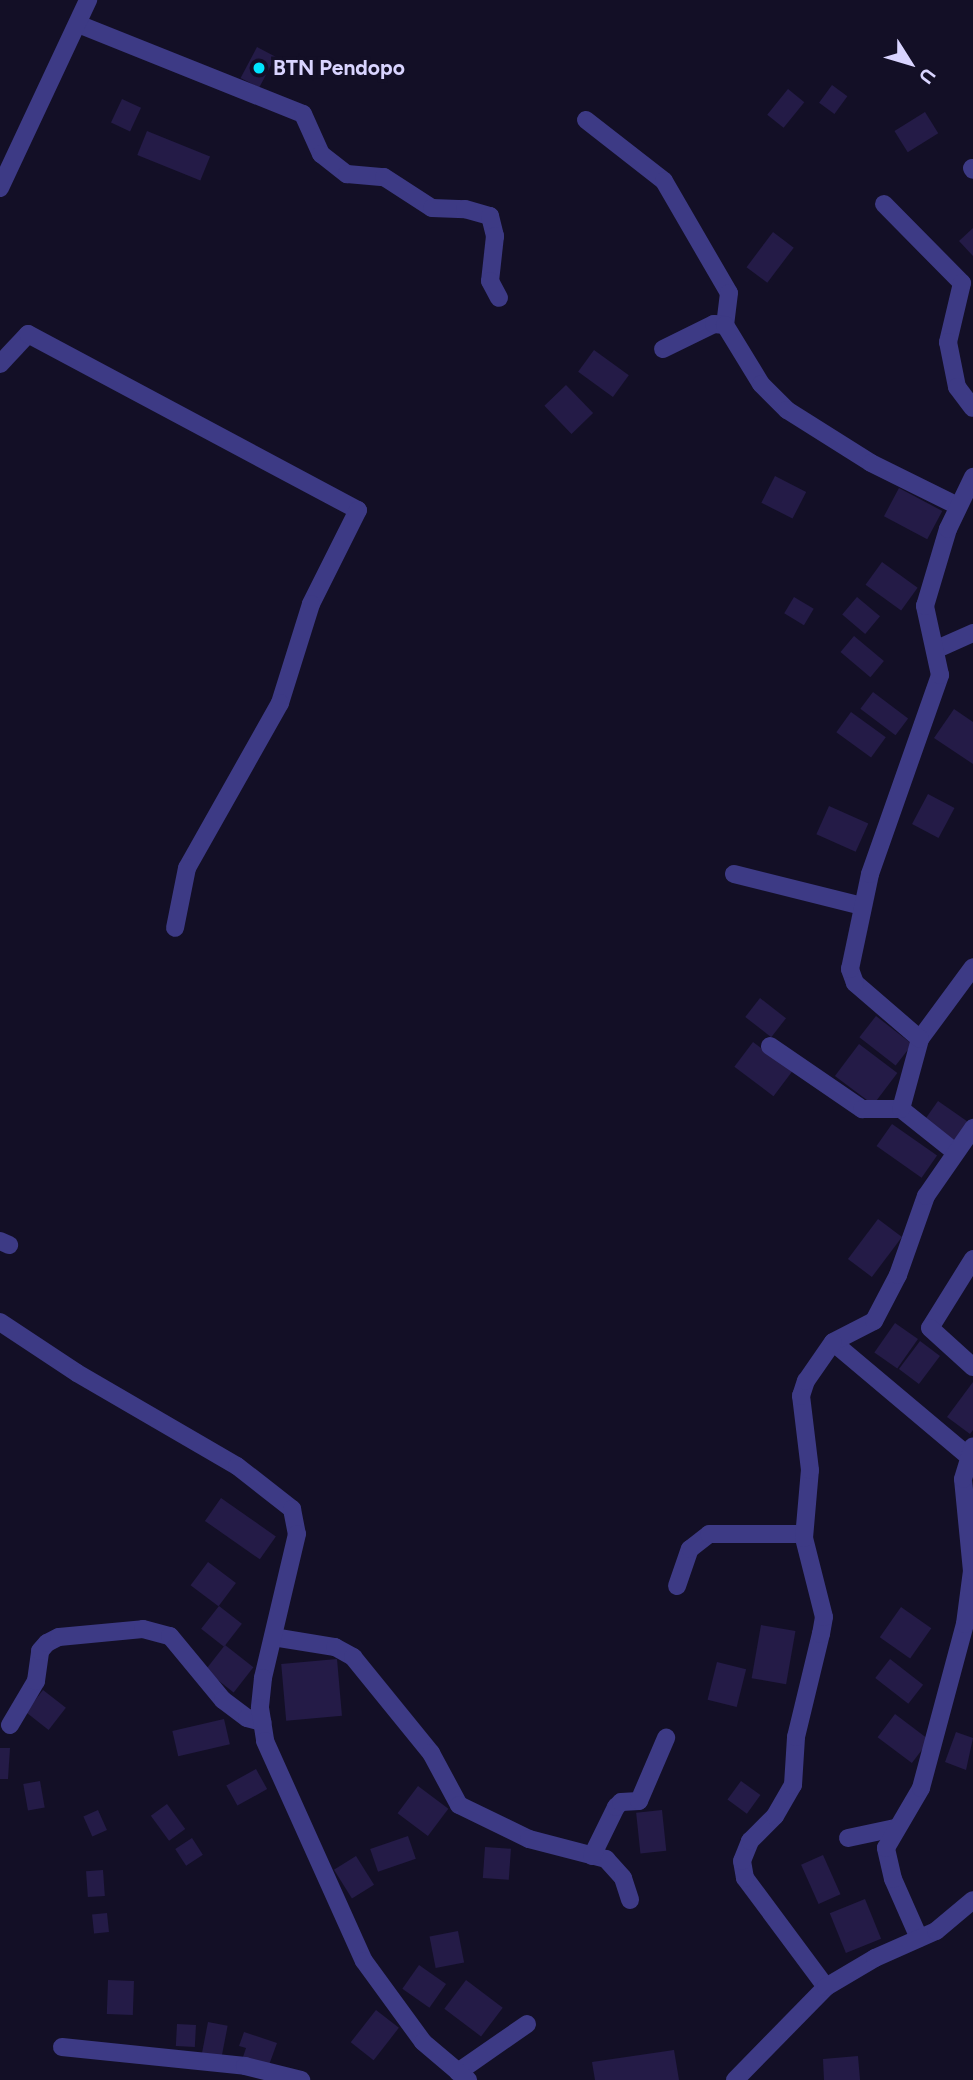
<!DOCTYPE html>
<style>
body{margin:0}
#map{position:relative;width:973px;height:2080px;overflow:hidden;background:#130f26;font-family:Figtree,sans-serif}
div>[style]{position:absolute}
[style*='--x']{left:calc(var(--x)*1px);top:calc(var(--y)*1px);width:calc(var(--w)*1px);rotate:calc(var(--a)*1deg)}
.building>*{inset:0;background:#241b47;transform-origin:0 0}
.minor>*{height:18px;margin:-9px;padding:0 9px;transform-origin:9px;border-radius:9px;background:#3d3a85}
.tertiary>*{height:18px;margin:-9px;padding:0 9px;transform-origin:9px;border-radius:9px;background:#3d3a85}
.dots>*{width:19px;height:19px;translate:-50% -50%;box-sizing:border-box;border:4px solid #130f26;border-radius:50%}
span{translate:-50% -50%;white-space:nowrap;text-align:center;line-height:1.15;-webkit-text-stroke:7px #130f26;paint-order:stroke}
.poi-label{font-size:21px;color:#d9d4ff;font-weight:700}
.left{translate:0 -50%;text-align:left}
.north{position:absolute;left:875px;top:28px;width:70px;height:70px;-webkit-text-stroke:5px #130f26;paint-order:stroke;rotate:127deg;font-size:19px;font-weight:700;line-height:28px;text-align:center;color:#d9d4ff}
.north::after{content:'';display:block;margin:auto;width:24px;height:32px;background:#d9d4ff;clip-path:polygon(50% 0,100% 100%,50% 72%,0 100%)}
</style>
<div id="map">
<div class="building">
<div style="left:257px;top:47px;width:21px;height:35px;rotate:28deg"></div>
<div style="left:832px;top:85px;width:19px;height:22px;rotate:36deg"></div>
<div style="left:788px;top:89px;width:21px;height:33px;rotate:39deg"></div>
<div style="left:122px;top:99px;width:21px;height:26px;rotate:25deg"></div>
<div style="left:925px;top:112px;width:25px;height:36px;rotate:58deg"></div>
<div style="left:147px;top:131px;width:68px;height:26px;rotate:22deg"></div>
<div style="clip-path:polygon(973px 228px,973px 256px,959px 241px)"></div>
<div style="left:773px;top:232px;width:26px;height:44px;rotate:37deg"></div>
<div style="left:594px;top:350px;width:43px;height:27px;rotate:36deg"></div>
<div style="left:566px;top:385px;width:39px;height:30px;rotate:46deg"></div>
<div style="left:775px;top:476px;width:35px;height:30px;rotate:27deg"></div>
<div style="left:899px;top:488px;width:49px;height:32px;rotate:28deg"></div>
<div style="left:882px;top:562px;width:44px;height:28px;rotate:36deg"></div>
<div style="left:794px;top:597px;width:23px;height:19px;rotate:31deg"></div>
<div style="left:857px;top:597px;width:30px;height:23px;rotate:40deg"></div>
<div style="left:854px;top:636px;width:39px;height:21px;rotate:40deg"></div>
<div style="left:873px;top:692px;width:44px;height:21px;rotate:37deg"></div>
<div style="clip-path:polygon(954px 709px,973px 722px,973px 764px,934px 738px)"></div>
<div style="left:851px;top:712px;width:43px;height:25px;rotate:36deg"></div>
<div style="left:928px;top:794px;width:30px;height:34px;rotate:28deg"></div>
<div style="left:829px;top:806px;width:43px;height:31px;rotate:24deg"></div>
<div style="left:760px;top:998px;width:33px;height:24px;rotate:38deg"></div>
<div style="left:876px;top:1016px;width:46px;height:27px;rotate:38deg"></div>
<div style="left:753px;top:1042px;width:49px;height:31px;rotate:37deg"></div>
<div style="left:859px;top:1044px;width:48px;height:40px;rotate:37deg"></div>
<div style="left:938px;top:1101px;width:39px;height:23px;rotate:35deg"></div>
<div style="left:892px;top:1124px;width:55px;height:27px;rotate:35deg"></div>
<div style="left:878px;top:1219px;width:30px;height:50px;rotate:37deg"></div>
<div style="left:895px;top:1323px;width:28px;height:36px;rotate:35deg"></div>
<div style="left:920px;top:1341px;width:25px;height:35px;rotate:37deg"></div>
<div style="clip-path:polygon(973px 1382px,973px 1430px,970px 1434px,947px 1417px)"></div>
<div style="left:221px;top:1498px;width:67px;height:28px;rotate:35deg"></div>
<div style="left:208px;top:1562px;width:35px;height:29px;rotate:37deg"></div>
<div style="left:219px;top:1606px;width:29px;height:29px;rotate:38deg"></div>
<div style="left:901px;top:1607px;width:37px;height:37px;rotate:35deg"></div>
<div style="left:761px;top:1625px;width:35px;height:54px;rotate:10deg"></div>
<div style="left:225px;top:1645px;width:36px;height:32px;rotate:38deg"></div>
<div style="left:337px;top:1659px;width:57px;height:56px;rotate:85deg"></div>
<div style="left:890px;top:1659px;width:42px;height:24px;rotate:38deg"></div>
<div style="left:717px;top:1662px;width:30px;height:39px;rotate:14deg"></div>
<div style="left:43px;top:1690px;width:29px;height:28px;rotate:38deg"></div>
<div style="left:895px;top:1714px;width:43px;height:29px;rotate:37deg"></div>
<div style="left:224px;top:1719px;width:26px;height:53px;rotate:77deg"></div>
<div style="clip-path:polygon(956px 1732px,973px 1738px,966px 1770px,945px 1762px)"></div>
<div style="clip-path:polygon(0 1748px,10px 1748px,8px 1779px,0 1779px)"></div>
<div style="left:256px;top:1769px;width:23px;height:34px;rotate:61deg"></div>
<div style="left:40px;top:1781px;width:27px;height:17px;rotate:80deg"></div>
<div style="left:741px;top:1781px;width:24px;height:23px;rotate:36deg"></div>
<div style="left:418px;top:1786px;width:38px;height:34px;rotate:37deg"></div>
<div style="left:167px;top:1804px;width:31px;height:20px;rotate:54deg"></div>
<div style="left:98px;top:1810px;width:22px;height:16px;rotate:66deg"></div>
<div style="left:662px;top:1810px;width:41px;height:26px;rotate:84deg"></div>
<div style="left:408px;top:1836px;width:24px;height:40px;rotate:71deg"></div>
<div style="left:192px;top:1838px;width:20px;height:20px;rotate:57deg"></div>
<div style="left:485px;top:1847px;width:26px;height:31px;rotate:4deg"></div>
<div style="left:823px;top:1855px;width:43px;height:24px;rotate:66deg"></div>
<div style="left:356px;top:1856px;width:34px;height:26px;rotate:58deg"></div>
<div style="left:103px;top:1870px;width:26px;height:17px;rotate:86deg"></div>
<div style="left:865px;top:1899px;width:43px;height:38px;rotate:68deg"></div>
<div style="left:107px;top:1913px;width:19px;height:15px;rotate:84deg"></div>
<div style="left:458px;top:1931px;width:32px;height:29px;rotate:79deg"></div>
<div style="left:419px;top:1965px;width:33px;height:29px;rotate:35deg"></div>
<div style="left:108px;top:1980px;width:26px;height:34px;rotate:2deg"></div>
<div style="left:466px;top:1980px;width:46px;height:36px;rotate:37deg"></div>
<div style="left:376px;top:2010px;width:29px;height:41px;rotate:38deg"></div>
<div style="left:208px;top:2022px;width:20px;height:32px;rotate:11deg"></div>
<div style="left:177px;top:2024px;width:19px;height:22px;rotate:3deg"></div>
<div style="clip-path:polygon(244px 2032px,277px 2043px,269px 2065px,243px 2057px,246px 2048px,239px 2046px)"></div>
<div style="clip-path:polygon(674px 2050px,679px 2080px,595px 2080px,592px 2062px)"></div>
<div style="clip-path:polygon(858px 2056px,860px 2080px,824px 2080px,823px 2059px)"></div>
</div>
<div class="minor">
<div style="--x:78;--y:24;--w:242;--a:21.8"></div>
<div style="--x:303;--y:114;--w:44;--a:65.8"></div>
<div style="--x:321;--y:154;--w:33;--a:38"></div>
<div style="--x:347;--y:174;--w:37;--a:5"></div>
<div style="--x:384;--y:177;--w:57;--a:32.9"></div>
<div style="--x:432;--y:208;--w:33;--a:2"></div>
<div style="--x:465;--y:209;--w:26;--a:16"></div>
<div style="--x:490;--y:216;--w:21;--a:76"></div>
<div style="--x:495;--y:236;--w:45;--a:96.3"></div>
<div style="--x:490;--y:281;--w:19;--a:62"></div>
<div style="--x:586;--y:120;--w:99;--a:38"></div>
<div style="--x:664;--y:181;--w:129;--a:59.9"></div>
<div style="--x:729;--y:293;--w:32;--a:97"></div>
<div style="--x:972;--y:168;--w:2;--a:63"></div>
<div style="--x:884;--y:204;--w:111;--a:45.4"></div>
<div style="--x:962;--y:283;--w:61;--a:103.3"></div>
<div style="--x:948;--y:342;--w:46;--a:78.7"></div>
<div style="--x:957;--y:387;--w:26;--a:53"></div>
<div style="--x:663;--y:349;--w:57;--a:-26.1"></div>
<div style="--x:714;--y:324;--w:11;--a:5"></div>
<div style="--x:725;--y:325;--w:69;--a:58.6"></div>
<div style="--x:761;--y:384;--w:37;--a:45"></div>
<div style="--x:787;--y:410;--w:99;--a:32.2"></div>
<div style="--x:871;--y:463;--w:97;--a:26.3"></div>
<div style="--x:0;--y:364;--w:41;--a:-47"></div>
<div style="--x:28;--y:334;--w:374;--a:28.1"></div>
<div style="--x:358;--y:510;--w:105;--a:116.6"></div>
<div style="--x:311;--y:604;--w:104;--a:107.4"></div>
<div style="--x:280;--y:703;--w:189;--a:119.4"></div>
<div style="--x:187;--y:868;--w:61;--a:101.3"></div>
<div style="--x:937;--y:649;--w:39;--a:-24"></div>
<div style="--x:734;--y:874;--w:132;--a:14"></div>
<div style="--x:920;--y:1039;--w:89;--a:-53.6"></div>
<div style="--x:770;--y:1046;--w:112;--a:34.4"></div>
<div style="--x:862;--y:1109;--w:39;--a:0"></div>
<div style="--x:955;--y:1152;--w:69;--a:-141.5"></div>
<div style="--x:901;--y:1109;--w:73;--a:-74.8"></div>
<div style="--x:920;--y:1039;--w:86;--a:-139.3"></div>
<div style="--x:855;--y:983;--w:15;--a:-110"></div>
<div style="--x:850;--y:969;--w:97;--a:-78.1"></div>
<div style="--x:870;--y:874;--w:211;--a:-70.6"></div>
<div style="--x:940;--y:675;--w:71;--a:-102.3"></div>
<div style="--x:925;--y:606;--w:80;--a:-73.4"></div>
<div style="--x:948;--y:529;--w:58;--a:-64.3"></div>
<div style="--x:0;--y:1241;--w:10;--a:24"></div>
<div style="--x:973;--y:1259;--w:81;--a:121.9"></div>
<div style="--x:930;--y:1328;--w:58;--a:42.2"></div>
<div style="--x:967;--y:1455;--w:175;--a:-139.9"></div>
<div style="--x:833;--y:1342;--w:46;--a:-27.1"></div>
<div style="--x:874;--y:1321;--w:52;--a:-62.4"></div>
<div style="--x:898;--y:1275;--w:84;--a:-70.5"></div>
<div style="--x:926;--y:1196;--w:83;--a:-55.3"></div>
<div style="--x:677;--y:1586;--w:39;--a:-71"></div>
<div style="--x:690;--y:1549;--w:24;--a:-38"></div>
<div style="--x:709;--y:1534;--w:95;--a:0"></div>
<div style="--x:273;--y:1637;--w:63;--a:9.2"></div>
<div style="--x:335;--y:1647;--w:21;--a:29"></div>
<div style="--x:353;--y:1657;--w:124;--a:50.9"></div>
<div style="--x:431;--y:1753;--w:59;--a:61.7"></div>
<div style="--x:459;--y:1805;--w:78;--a:25.9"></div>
<div style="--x:529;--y:1839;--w:80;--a:14.6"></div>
<div style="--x:606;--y:1859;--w:25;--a:48"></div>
<div style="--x:623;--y:1878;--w:23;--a:72"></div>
<div style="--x:10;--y:1725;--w:51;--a:-59.4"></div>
<div style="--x:36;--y:1681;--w:30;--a:-82"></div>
<div style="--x:40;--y:1651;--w:11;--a:-49"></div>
<div style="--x:47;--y:1643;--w:13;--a:-27"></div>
<div style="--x:59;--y:1637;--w:84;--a:-5.4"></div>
<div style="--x:143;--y:1629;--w:28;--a:15"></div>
<div style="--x:170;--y:1636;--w:83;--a:50.4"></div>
<div style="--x:223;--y:1700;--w:30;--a:37"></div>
<div style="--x:247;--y:1718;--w:16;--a:15"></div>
<div style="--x:848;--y:1838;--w:48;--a:-12"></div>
<div style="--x:592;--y:1856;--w:55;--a:-63.9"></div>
<div style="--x:616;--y:1807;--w:7;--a:-45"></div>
<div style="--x:621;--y:1802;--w:18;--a:-3"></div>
<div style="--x:639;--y:1801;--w:69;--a:-66.8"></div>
<div style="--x:919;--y:1938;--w:64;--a:-113.8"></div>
<div style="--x:893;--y:1879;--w:32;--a:-103"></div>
<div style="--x:886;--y:1848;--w:69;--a:-59.7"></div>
<div style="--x:921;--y:1788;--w:170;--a:-75"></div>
<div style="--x:965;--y:1624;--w:53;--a:-82.5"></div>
<div style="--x:972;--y:1571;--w:92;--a:-95.6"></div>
<div style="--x:963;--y:1479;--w:34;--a:-73"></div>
<div style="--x:826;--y:1987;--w:136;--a:-126.6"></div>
<div style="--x:745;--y:1878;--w:17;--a:-100"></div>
<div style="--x:742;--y:1861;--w:22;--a:-68"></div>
<div style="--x:750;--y:1841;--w:35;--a:-45"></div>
<div style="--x:775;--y:1816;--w:36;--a:-60"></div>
<div style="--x:793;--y:1785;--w:48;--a:-86.4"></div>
<div style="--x:796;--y:1737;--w:106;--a:-76.4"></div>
<div style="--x:821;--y:1634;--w:17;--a:-80"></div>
<div style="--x:824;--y:1617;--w:81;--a:-104.2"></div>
<div style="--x:804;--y:1538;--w:68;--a:-85"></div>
<div style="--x:810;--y:1470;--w:75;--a:-96.9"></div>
<div style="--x:801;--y:1396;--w:16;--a:-72"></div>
<div style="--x:806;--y:1381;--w:47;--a:-55.3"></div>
<div style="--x:62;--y:2047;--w:184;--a:5.9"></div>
<div style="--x:245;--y:2066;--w:58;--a:14"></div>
<div style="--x:458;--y:2072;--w:84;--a:-34.8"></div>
</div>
<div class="tertiary">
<div style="--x:0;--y:188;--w:208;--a:-64.9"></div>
<div style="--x:0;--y:1322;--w:92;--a:33.5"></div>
<div style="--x:77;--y:1373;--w:185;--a:30.2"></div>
<div style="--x:237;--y:1466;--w:70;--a:38"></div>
<div style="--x:292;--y:1509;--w:25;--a:79"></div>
<div style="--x:297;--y:1534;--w:148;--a:103.3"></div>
<div style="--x:263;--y:1678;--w:30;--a:96"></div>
<div style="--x:260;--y:1708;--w:33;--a:81"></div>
<div style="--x:265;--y:1741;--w:241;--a:65.8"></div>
<div style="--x:364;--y:1961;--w:100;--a:53.9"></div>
<div style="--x:423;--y:2042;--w:59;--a:40.2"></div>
<div style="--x:735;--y:2080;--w:130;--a:-45.6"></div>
<div style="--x:826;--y:1987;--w:57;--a:-30.6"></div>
<div style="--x:875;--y:1958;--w:67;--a:-23.9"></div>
<div style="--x:936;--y:1931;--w:48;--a:-40"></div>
</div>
<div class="dots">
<div style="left:259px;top:68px;background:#00e5ff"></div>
</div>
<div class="poi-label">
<span class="left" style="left:273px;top:68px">BTN Pendopo</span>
</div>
<div class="north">U</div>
</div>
